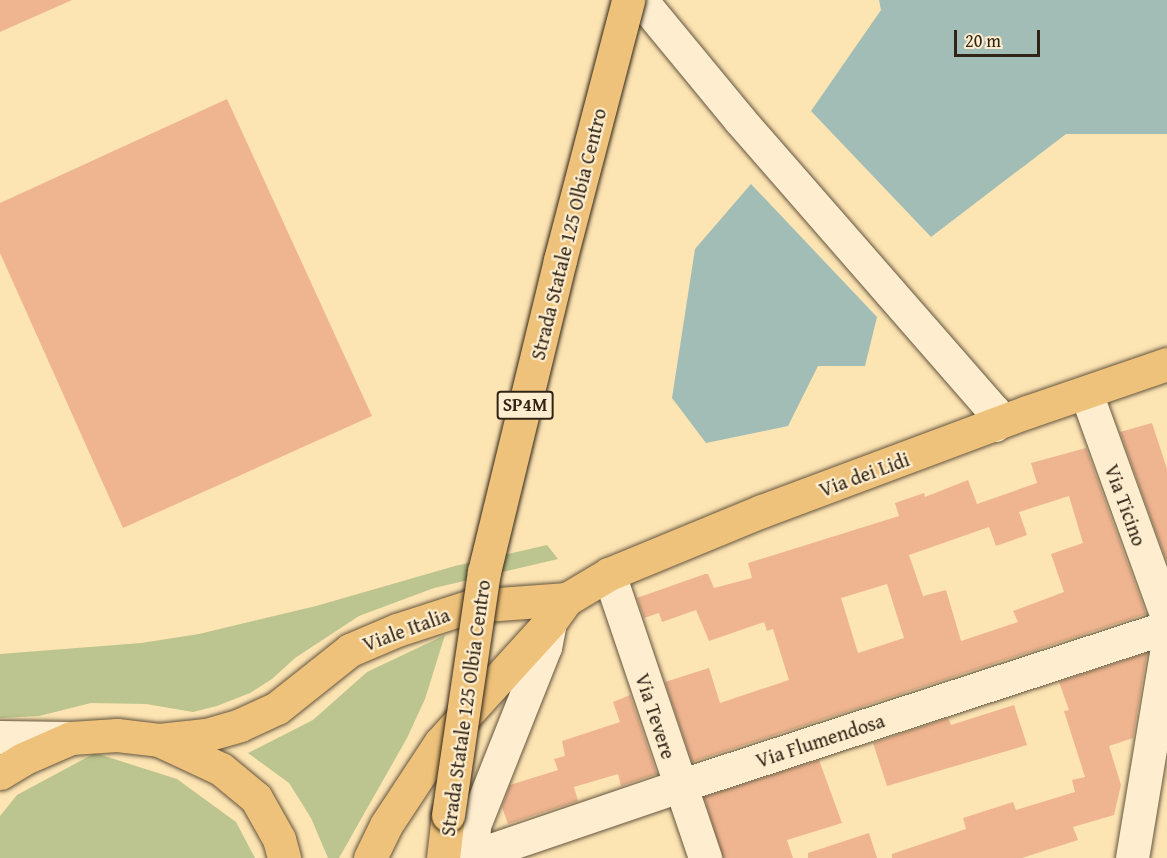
<!DOCTYPE html>
<style>
body{margin:0}
#map{position:relative;width:1167px;height:858px;overflow:hidden;background:#fde4b3;font-family:"Gentium Book Plus",serif}
div>[style]{position:absolute}
[style*='--x']{left:calc(var(--x)*1px);top:calc(var(--y)*1px);width:calc(var(--w)*1px);rotate:calc(var(--a)*1deg)}
.green>*{inset:0;background:#bcc58f}
.water>*{inset:0;background:#a2bdb5}
.building>*{inset:0;background:#efb590}
.roads{filter:drop-shadow(0 0 2px #63543d) drop-shadow(0 0 2px #63543d)}
.minor>*{height:33px;margin:-16.5px;padding:0 16.5px;transform-origin:16.5px;border-radius:16.5px;background:#feedce}
.major>*{height:33px;margin:-16.5px;padding:0 16.5px;transform-origin:16.5px;border-radius:16.5px;background:#eec27a}
.bridges{filter:drop-shadow(0 0 2px #302416) drop-shadow(0 0 2px #302416)}
.major-bridge>*{height:33px;margin:-16.5px;padding:0 16.5px;transform-origin:16.5px;border-radius:16.5px;background:#eec27a}
span{translate:-50% -50%;white-space:nowrap;text-align:center;line-height:1.15;-webkit-text-stroke:4.5px #feedce;paint-order:stroke}
.shield-label span{padding:2px 4px;background:#feedce;border:2px solid;border-radius:4px;-webkit-text-stroke-width:0}
.shield-label{font-size:18px;color:#302416;font-weight:700}
.street-label{font-size:20px;color:#302416}
.scale{position:absolute;left:954px;top:30px;width:86px;height:27px;box-sizing:border-box;border:3px solid #302416;border-top:0;padding-left:8px;font-size:18px;line-height:21px;white-space:nowrap;color:#302416;-webkit-text-stroke:4px #feedce;paint-order:stroke}
</style>
<div id="map">
<div class="green">
<div style="clip-path:polygon(547px 545px,558px 559px,434px 588px,359px 616px,295px 658px,272px 679px,250px 693px,217px 706px,193px 712px,146px 704px,91px 703px,39px 716px,0 718px,0 654px,141px 643px,199px 634px,316px 606px,455px 566px)"></div>
<div style="clip-path:polygon(445px 635px,425px 699px,407px 738px,339px 858px,328px 858px,311px 818px,289px 783px,248px 753px,313px 720px,367px 672px)"></div>
<div style="clip-path:polygon(95px 753px,177px 779px,236px 822px,255px 858px,0 858px,0 816px,17px 795px)"></div>
</div>
<div class="water">
<div style="clip-path:polygon(879px 0,1167px 0,1167px 134px,1066px 134px,931px 237px,811px 111px,881px 10px)"></div>
<div style="clip-path:polygon(751px 184px,877px 317px,865px 366px,818px 366px,788px 426px,706px 443px,672px 398px,695px 249px)"></div>
</div>
<div class="building">
<div style="clip-path:polygon(0 0,72px 0,0 32px)"></div>
<div style="clip-path:polygon(227px 99px,372px 416px,123px 528px,0 253px,0 203px)"></div>
<div style="clip-path:polygon(1152px 423px,1167px 469px,1167px 562px,1120px 432px)"></div>
<div style="clip-path:polygon(evenodd,1086px 448px,1146px 614px,692px 762px,665px 682px,709px 668px,720px 703px,789px 680px,773px 629px,767px 631px,764px 622px,709px 641px,696px 610px,662px 622px,659px 613px,644px 618px,637px 598px,705px 574px,708px 574px,714px 588px,752px 578px,748px 563px,899px 516px,895px 503px,924px 493px,925px 497px,968px 480px,977px 504px,1037px 483px,1031px 463px,1086px 448px,1069px 496px,1083px 543px,1051px 554px,1064px 592px,1013px 611px,1018px 622px,961px 641px,946px 590px,923px 596px,909px 555px,989px 527px,996px 546px,1027px 535px,1019px 512px,1069px 496px,1086px 448px,887px 584px,904px 638px,858px 653px,841px 598px,887px 584px)"></div>
<div style="clip-path:polygon(1147px 653px,1133px 738px,1109px 746px,1121px 785px,1114px 815px,1073px 827px,1078px 840px,1022px 858px,892px 858px,892px 854px,966px 829px,963px 818px,1013px 802px,1016px 810px,1075px 792px,1072px 780px,1085px 777px,1064px 711px,1069px 710px,1059px 682px)"></div>
<div style="clip-path:polygon(630px 695px,657px 774px,621px 786px,618px 774px,574px 787px,578px 801px,508px 824px,502px 807px,510px 785px,558px 770px,554px 759px,565px 756px,562px 741px,620px 722px,613px 702px)"></div>
<div style="clip-path:polygon(1014px 705px,1027px 745px,887px 786px,873px 743px,948px 718px,951px 725px)"></div>
<div style="clip-path:polygon(819px 760px,842px 823px,787px 840px,793px 858px,723px 858px,704px 797px)"></div>
<div style="clip-path:polygon(869px 833px,877px 858px,808px 858px,808px 853px)"></div>
</div>
<div class="roads">
<div class="minor">
<div style="--x:641;--y:0;--w:154;--a:50.5"></div>
<div style="--x:739;--y:119;--w:388;--a:48.9"></div>
<div style="--x:994;--y:411;--w:14;--a:86"></div>
<div style="--x:1086;--y:393;--w:238;--a:70.1"></div>
<div style="--x:609;--y:574;--w:300;--a:71.3"></div>
<div style="--x:550;--y:622;--w:25;--a:101"></div>
<div style="--x:545;--y:647;--w:192;--a:111.7"></div>
<div style="--x:474;--y:825;--w:28;--a:92"></div>
<div style="--x:473;--y:853;--w:15;--a:-8"></div>
<div style="--x:488;--y:851;--w:202;--a:-18.8"></div>
<div style="--x:679;--y:786;--w:513;--a:-18.05"></div>
<div style="--x:0;--y:737;--w:71;--a:0.8"></div>
<div style="--x:1132;--y:858;--w:214;--a:-80.6"></div>
</div>
<div class="major">
<div style="--x:159;--y:740;--w:47;--a:-6.1"></div>
<div style="--x:206;--y:735;--w:35;--a:-16"></div>
<div style="--x:240;--y:725;--w:41;--a:-24.7"></div>
<div style="--x:277;--y:708;--w:93;--a:-38.5"></div>
<div style="--x:350;--y:650;--w:51;--a:-23.1"></div>
<div style="--x:397;--y:630;--w:78;--a:-18"></div>
<div style="--x:471;--y:606;--w:96;--a:-4.2"></div>
<div style="--x:0;--y:773;--w:27;--a:-31"></div>
<div style="--x:23;--y:759;--w:52;--a:-23.6"></div>
<div style="--x:71;--y:738;--w:46;--a:-3.7"></div>
<div style="--x:117;--y:735;--w:42;--a:6.8"></div>
<div style="--x:159;--y:740;--w:68;--a:25.1"></div>
<div style="--x:221;--y:769;--w:45;--a:39.6"></div>
<div style="--x:256;--y:798;--w:47;--a:60.7"></div>
<div style="--x:279;--y:839;--w:20;--a:75"></div>
<div style="--x:370;--y:858;--w:37;--a:-64"></div>
<div style="--x:386;--y:825;--w:98;--a:-56.6"></div>
<div style="--x:440;--y:743;--w:164;--a:-47.7"></div>
<div style="--x:550;--y:622;--w:29;--a:-54"></div>
<div style="--x:567;--y:599;--w:49;--a:-30.8"></div>
<div style="--x:609;--y:574;--w:165;--a:-22.4"></div>
<div style="--x:762;--y:511;--w:283;--a:-20.5"></div>
<div style="--x:1027;--y:412;--w:148;--a:-18.9"></div>
<div style="--x:443;--y:858;--w:43;--a:-83.4"></div>
</div>
</div>
<div class="bridges">
<div class="major-bridge">
<div style="--x:448;--y:815;--w:246;--a:-81.6"></div>
<div style="--x:484;--y:572;--w:321;--a:-76.3"></div>
<div style="--x:560;--y:260;--w:269;--a:-75.3"></div>
</div>
</div>
<div class="shield-label">
<span style="left:525px;top:405px">SP4M</span>
</div>
<div class="street-label">
<span style="left:568px;top:234px;rotate:-76deg">Strada Statale 125 Olbia Centro</span>
<span style="left:864px;top:474px;rotate:-20deg">Via dei Lidi</span>
<span style="left:1126px;top:505px;rotate:70deg">Via Ticino</span>
<span style="left:406px;top:629px;rotate:-20deg">Viale Italia</span>
<span style="left:465px;top:708px;rotate:-82deg">Strada Statale 125 Olbia Centro</span>
<span style="left:656px;top:716px;rotate:72deg">Via Tevere</span>
<span style="left:820px;top:740px;rotate:-18deg">Via Flumendosa</span>
</div>
<div class="scale">20 m</div>
</div>
